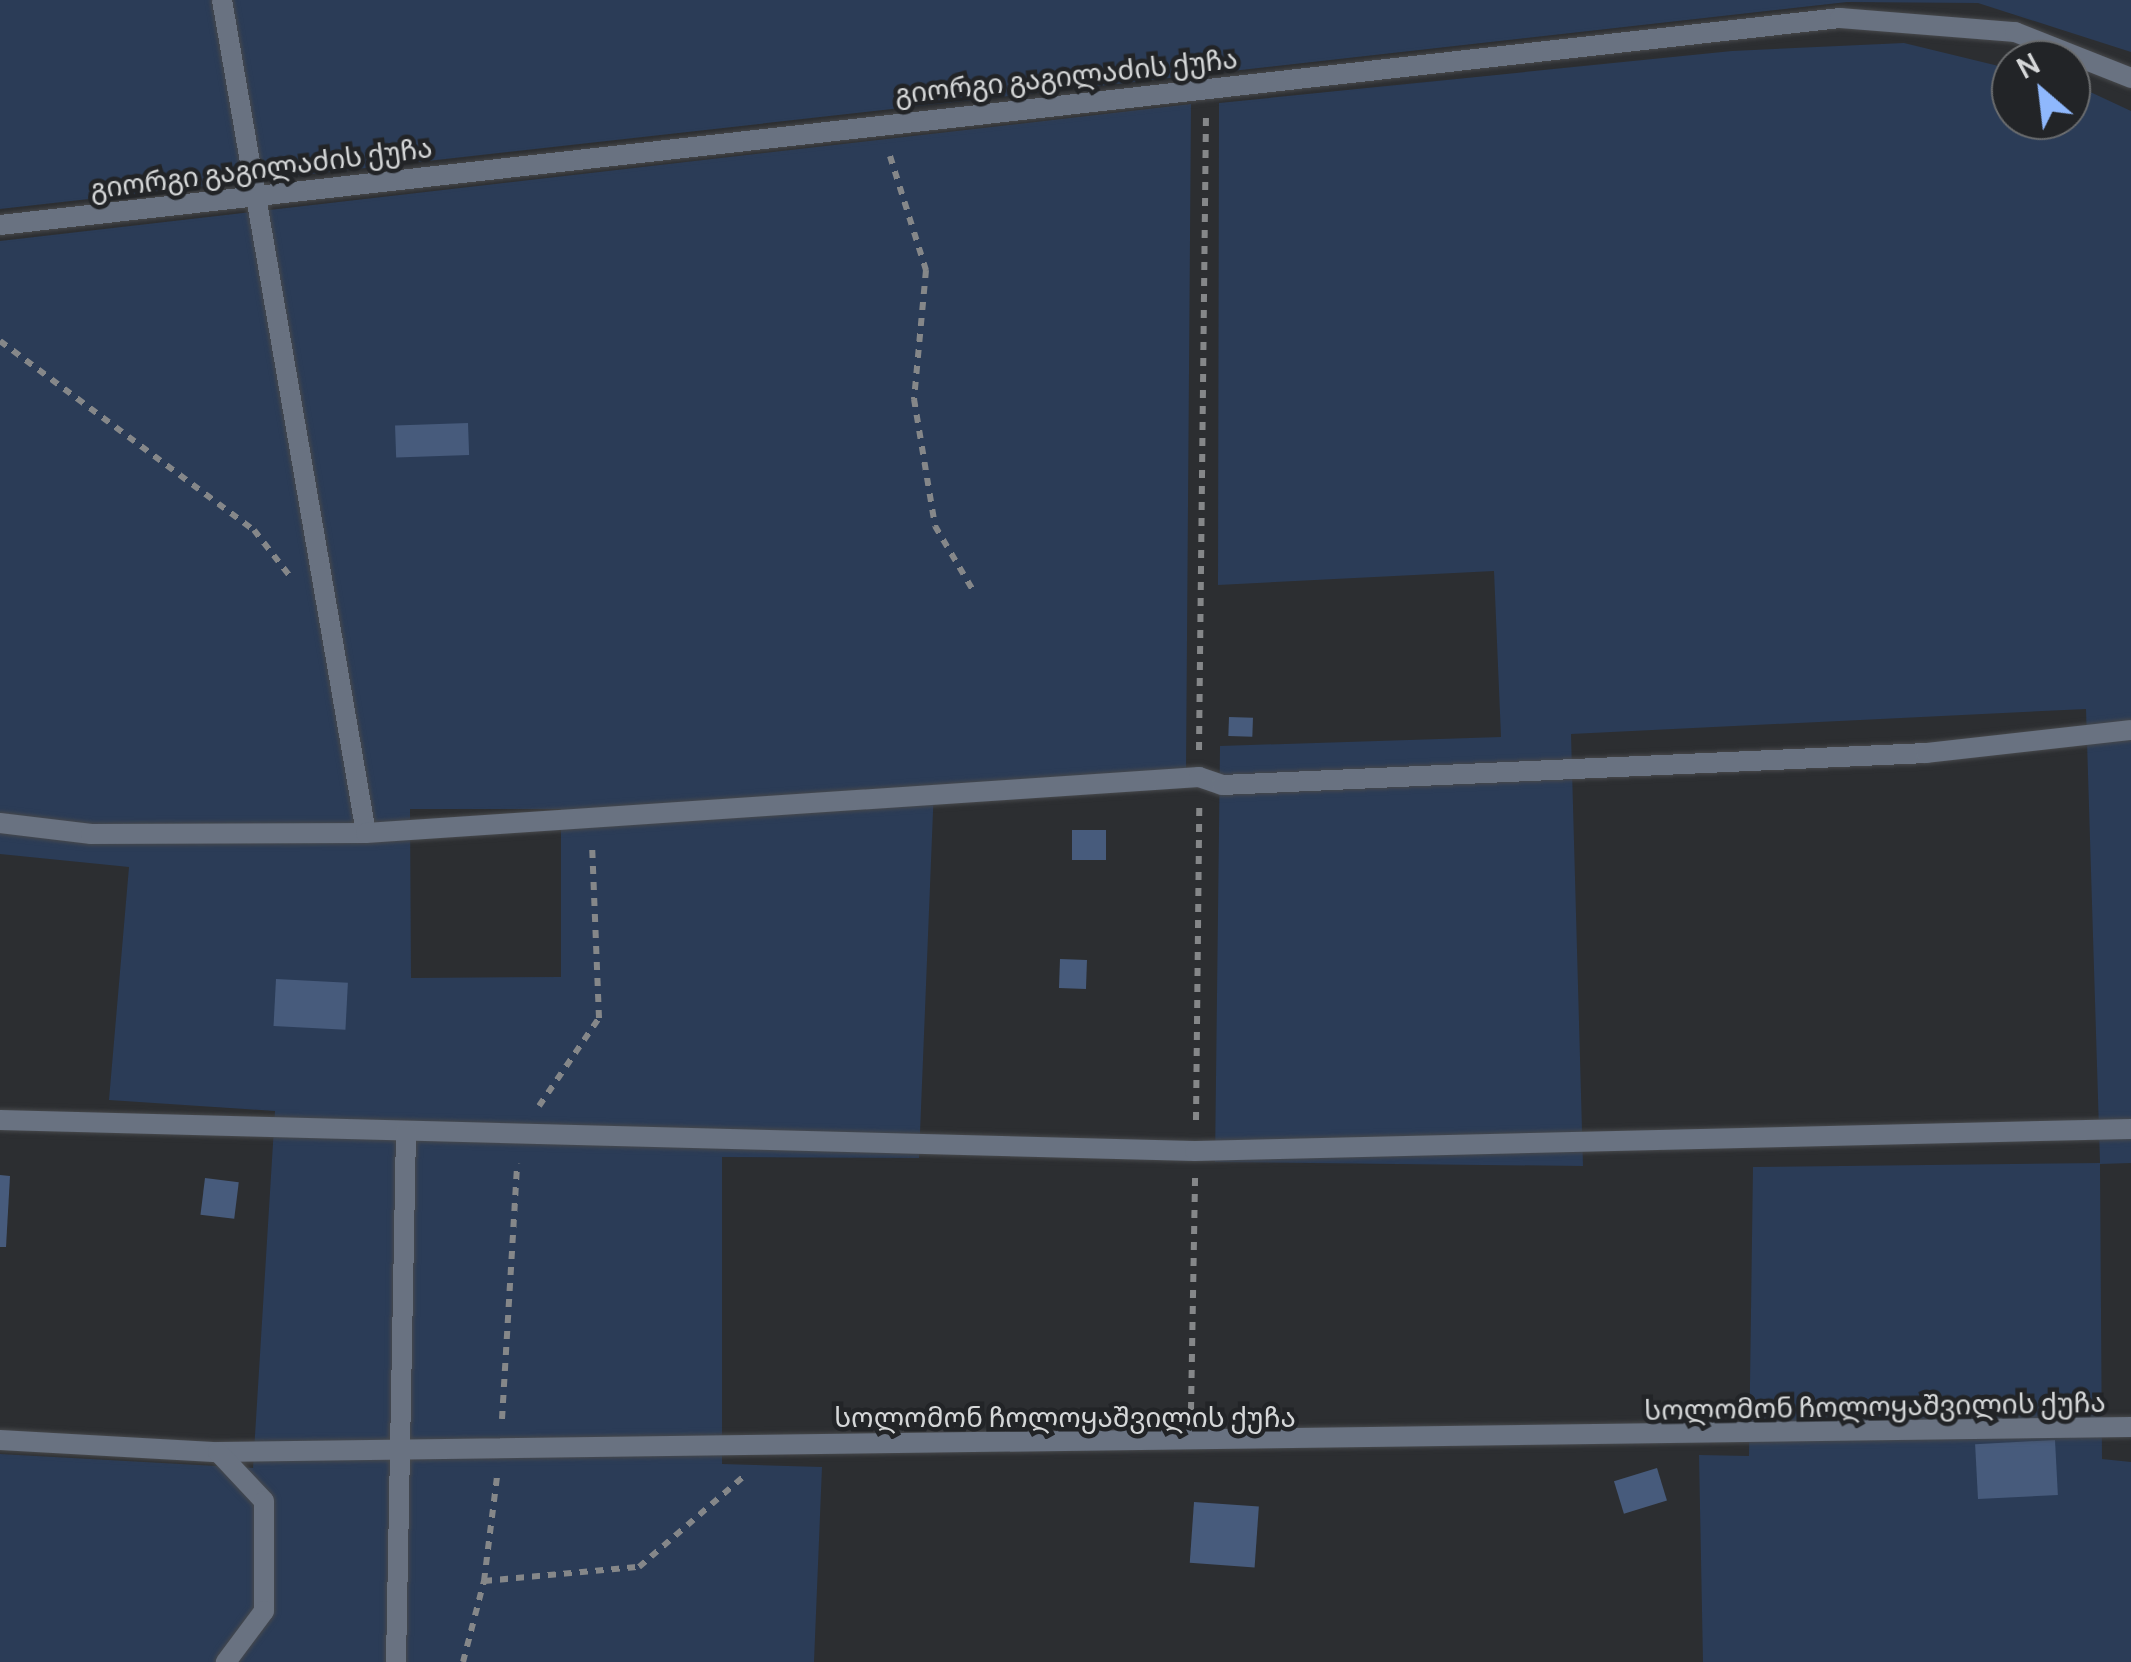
<!DOCTYPE html>
<meta charset="utf-8">
<style>
body{margin:0}
#map{position:relative;width:2131px;height:1662px;overflow:hidden;background:#2c2e31;font-family:Manrope,"Noto Sans Georgian",sans-serif}
div>[style]{position:absolute}
[style*='--x']{left:calc(var(--x)*1px);top:calc(var(--y)*1px);width:calc(var(--w)*1px);rotate:calc(var(--a)*1deg)}
.green>*{inset:0;background:#2b3c57}
.building>*{inset:0;background:#475b7c;transform-origin:0 0}
.path>*{height:6px;margin-top:-3px;transform-origin:0;background:repeating-linear-gradient(90deg,#858789 0 8px,transparent 0 16px)}
.roads{filter:drop-shadow(0 0 2px #47494c) drop-shadow(0 0 2px #47494c)}
.minor>*{height:20px;margin:-10px;padding:0 10px;transform-origin:10px;border-radius:10px;background:#697281}
span{translate:-50% -50%;white-space:nowrap;text-align:center;line-height:1.15;-webkit-text-stroke:9px #222427;paint-order:stroke}
.street-label{font-size:28px;color:#d5d7d8}
.north{position:absolute;left:1991px;top:40px;width:100px;height:100px;box-sizing:border-box;background:#222427;border:2px solid #6a6c6e;border-radius:50%;rotate:332deg;font-size:28px;font-weight:700;line-height:40px;text-align:center;color:#d5d7d8}
.north::after{content:'';display:block;margin:auto;width:35px;height:45px;background:#8fb8fd;clip-path:polygon(50% 0,100% 100%,50% 72%,0 100%)}
</style>
<div id="map">
<div class="green">
<div style="clip-path:polygon(0 0,2131px 0,2131px 52px,1978px 3px,1847px 2px,0 209px)"></div>
<div style="clip-path:polygon(1904px 43px,2011px 69px,2011px 120px,2071px 120px,2071px 83px,2131px 111px,2131px 1163px,2100px 1164px,2102px 1459px,2131px 1462px,2131px 1662px,1703px 1662px,1699px 1455px,1749px 1456px,1753px 1167px,2100px 1163px,2086px 709px,1571px 734px,1583px 1166px,1215px 1162px,1220px 746px,1501px 737px,1494px 571px,1218px 585px,1219px 103px,1732px 51px)"></div>
<div style="clip-path:polygon(evenodd,1191px 104px,1186px 772px,934px 787px,919px 1158px,722px 1157px,722px 1464px,822px 1467px,814px 1662px,0 1662px,0 1454px,253px 1468px,275px 1111px,109px 1100px,129px 867px,0 854px,0 241px,1191px 104px,410px 809px,561px 809px,561px 977px,411px 978px,410px 809px)"></div>
</div>
<div class="building">
<div style="left:468px;top:423px;width:32px;height:73px;rotate:88deg"></div>
<div style="left:1229px;top:717px;width:24px;height:19px;rotate:2deg"></div>
<div style="left:1072px;top:830px;width:34px;height:30px"></div>
<div style="left:1060px;top:959px;width:27px;height:29px;rotate:2deg"></div>
<div style="left:276px;top:979px;width:72px;height:47px;rotate:3deg"></div>
<div style="clip-path:polygon(0 1175px,10px 1176px,6px 1247px,0 1247px)"></div>
<div style="left:205px;top:1178px;width:34px;height:37px;rotate:7deg"></div>
<div style="left:2055px;top:1440px;width:55px;height:80px;rotate:87deg"></div>
<div style="left:1657px;top:1468px;width:34px;height:45px;rotate:73deg"></div>
<div style="left:1194px;top:1502px;width:65px;height:61px;rotate:4deg"></div>
</div>
<div class="path">
<div style="--x:890;--y:156;--w:120;--a:72.5"></div>
<div style="--x:926;--y:270;--w:130;--a:95.3"></div>
<div style="--x:914;--y:399;--w:129;--a:80.6"></div>
<div style="--x:935;--y:526;--w:77;--a:59.4"></div>
<div style="--x:0;--y:341;--w:317;--a:36.7"></div>
<div style="--x:254;--y:530;--w:57;--a:52.1"></div>
<div style="--x:1199;--y:750;--w:632;--a:-89.37"></div>
<div style="--x:539;--y:1106;--w:107;--a:-55.7"></div>
<div style="--x:599;--y:1018;--w:171;--a:-92.3"></div>
<div style="--x:1196;--y:1120;--w:312;--a:-89.4"></div>
<div style="--x:1191;--y:1410;--w:232;--a:-89"></div>
<div style="--x:502;--y:1419;--w:256;--a:-86.6"></div>
<div style="--x:484;--y:1581;--w:156;--a:-5.2"></div>
<div style="--x:639;--y:1567;--w:138;--a:-40.9"></div>
<div style="--x:463;--y:1662;--w:84;--a:-75.5"></div>
<div style="--x:484;--y:1581;--w:105;--a:-82.9"></div>
</div>
<div class="roads">
<div class="minor">
<div style="--x:222;--y:0;--w:845;--a:80.19"></div>
<div style="--x:0;--y:225;--w:1852;--a:-6.42"></div>
<div style="--x:1840;--y:18;--w:176;--a:4.6"></div>
<div style="--x:2015;--y:32;--w:125;--a:21.6"></div>
<div style="--x:0;--y:823;--w:92;--a:6.9"></div>
<div style="--x:91;--y:834;--w:275;--a:-0.2"></div>
<div style="--x:366;--y:833;--w:835;--a:-3.85"></div>
<div style="--x:1199;--y:777;--w:24;--a:19"></div>
<div style="--x:1222;--y:785;--w:705;--a:-2.6"></div>
<div style="--x:1926;--y:753;--w:206;--a:-6.4"></div>
<div style="--x:0;--y:1120;--w:1195;--a:1.49"></div>
<div style="--x:1195;--y:1151;--w:936;--a:-1.35"></div>
<div style="--x:0;--y:1440;--w:218;--a:3.2"></div>
<div style="--x:218;--y:1452;--w:1913;--a:-0.75"></div>
<div style="--x:218;--y:1452;--w:67;--a:46.8"></div>
<div style="--x:264;--y:1501;--w:110;--a:90"></div>
<div style="--x:264;--y:1611;--w:64;--a:126.7"></div>
<div style="--x:396;--y:1662;--w:531;--a:-88.92"></div>
</div>
</div>
<div class="street-label">
<span style="left:1066px;top:75px;rotate:-6deg">გიორგი გაგილაძის ქუჩა</span>
<span style="left:261px;top:167px;rotate:-7deg">გიორგი გაგილაძის ქუჩა</span>
<span style="left:1875px;top:1405px;rotate:-1deg">სოლომონ ჩოლოყაშვილის ქუჩა</span>
<span style="left:1065px;top:1416px">სოლომონ ჩოლოყაშვილის ქუჩა</span>
</div>
<div class="north">N</div>
</div>
